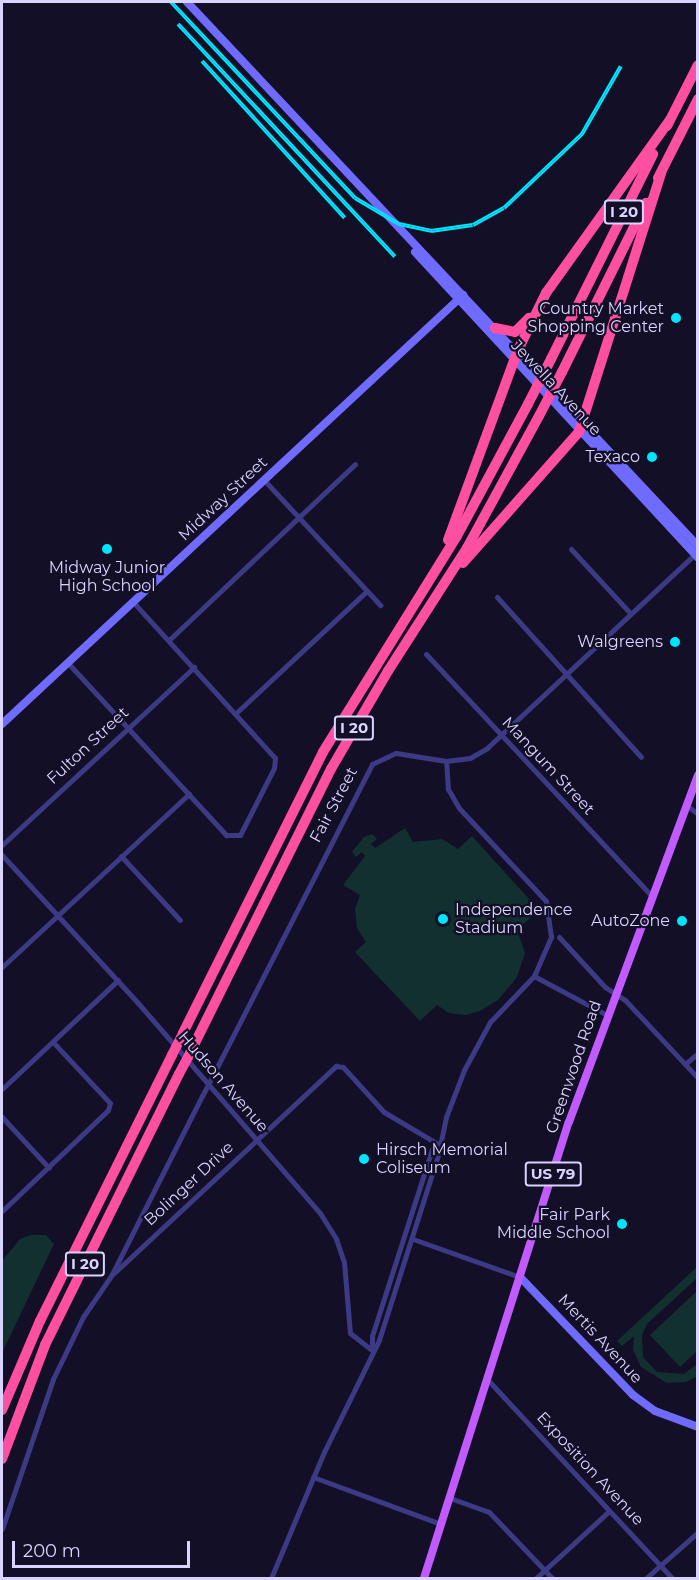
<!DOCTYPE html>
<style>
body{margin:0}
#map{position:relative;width:699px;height:1580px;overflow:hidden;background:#130f26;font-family:Montserrat,sans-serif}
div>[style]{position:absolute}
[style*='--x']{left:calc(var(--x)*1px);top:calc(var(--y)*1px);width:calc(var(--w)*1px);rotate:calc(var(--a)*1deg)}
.green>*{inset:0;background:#12302f}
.street>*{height:5px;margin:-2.5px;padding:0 2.5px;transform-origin:2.5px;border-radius:2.5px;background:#3d3a85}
.secondary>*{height:8px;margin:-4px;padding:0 4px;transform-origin:4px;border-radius:4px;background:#6f6bff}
.primary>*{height:8px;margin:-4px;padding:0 4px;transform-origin:4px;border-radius:4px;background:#c25bff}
.highway>*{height:10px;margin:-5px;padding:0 5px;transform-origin:5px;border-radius:5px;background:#ff4fa3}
.rail>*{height:4px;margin-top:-2px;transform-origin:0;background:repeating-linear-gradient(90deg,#130f26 0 4.5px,#00e5ff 0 9px);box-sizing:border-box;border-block:2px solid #00e5ff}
.street-bridge>*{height:5px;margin:-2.5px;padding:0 2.5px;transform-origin:2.5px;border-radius:2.5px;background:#3d3a85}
.highway-bridge>*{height:10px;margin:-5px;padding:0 5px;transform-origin:5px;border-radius:5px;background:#ff4fa3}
.dots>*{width:16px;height:16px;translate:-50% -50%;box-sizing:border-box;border:3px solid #130f26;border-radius:50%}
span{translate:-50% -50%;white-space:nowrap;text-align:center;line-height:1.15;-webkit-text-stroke:4.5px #130f26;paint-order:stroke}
.shield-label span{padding:2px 4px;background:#130f26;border:2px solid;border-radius:4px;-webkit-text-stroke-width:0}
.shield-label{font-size:15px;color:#d9d4ff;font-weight:700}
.poi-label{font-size:16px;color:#d9d4ff}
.right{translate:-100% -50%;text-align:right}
.left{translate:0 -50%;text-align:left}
.street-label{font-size:16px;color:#d9d4ff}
.frame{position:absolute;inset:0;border:3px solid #d9d4ff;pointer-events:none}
.scale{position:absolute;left:12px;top:1541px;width:178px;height:27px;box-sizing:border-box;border:3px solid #d9d4ff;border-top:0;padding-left:8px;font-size:18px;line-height:21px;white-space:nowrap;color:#d9d4ff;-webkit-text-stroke:4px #130f26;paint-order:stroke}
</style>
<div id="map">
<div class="green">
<div style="clip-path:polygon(405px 828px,413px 842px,442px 839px,458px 849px,472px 836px,539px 910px,517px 930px,525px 953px,517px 977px,498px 1000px,480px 1011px,466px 1015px,449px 1013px,437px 1005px,420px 1021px,355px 952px,366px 942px,357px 928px,355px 909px,360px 895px,343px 885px,365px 856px,362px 852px,356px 857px,352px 852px,364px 837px,372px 834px,377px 839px,371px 844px,375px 848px)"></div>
<div style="clip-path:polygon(31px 1235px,46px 1235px,54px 1244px,2px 1353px,2px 1261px,20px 1239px)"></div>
<div style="clip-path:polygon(697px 1267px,697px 1278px,647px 1324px,642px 1335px,643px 1357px,657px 1372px,684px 1374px,697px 1364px,696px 1377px,686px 1382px,667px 1383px,641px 1367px,633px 1350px,634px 1336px,622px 1346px,617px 1341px)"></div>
<div style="clip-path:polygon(697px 1291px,697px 1351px,680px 1367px,650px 1335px)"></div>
</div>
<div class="street">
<div style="--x:264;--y:480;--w:171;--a:47.1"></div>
<div style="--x:571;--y:549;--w:88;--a:47.3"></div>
<div style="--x:497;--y:597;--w:215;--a:48"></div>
<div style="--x:169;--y:640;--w:256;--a:-43.4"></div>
<div style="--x:426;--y:654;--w:331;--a:47"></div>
<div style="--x:68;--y:663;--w:234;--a:47.4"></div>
<div style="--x:226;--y:835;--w:14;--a:0"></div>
<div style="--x:240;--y:835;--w:75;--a:-63.1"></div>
<div style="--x:274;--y:768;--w:10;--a:-84"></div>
<div style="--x:275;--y:758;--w:211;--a:-132.3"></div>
<div style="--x:236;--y:713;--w:179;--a:-43"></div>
<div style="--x:686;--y:805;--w:15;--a:37"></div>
<div style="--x:2;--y:845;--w:262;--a:-42.8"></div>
<div style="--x:2;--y:855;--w:201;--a:47.4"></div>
<div style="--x:138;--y:1003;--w:278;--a:49.1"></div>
<div style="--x:320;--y:1213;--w:31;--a:58"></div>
<div style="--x:336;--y:1239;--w:24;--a:71"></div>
<div style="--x:344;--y:1262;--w:71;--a:85.2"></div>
<div style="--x:350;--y:1333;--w:28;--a:38"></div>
<div style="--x:121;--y:856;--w:87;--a:47.3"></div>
<div style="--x:559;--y:937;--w:68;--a:47.4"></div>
<div style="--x:605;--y:987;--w:24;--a:33"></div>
<div style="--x:625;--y:1000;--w:107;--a:46.9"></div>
<div style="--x:2;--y:967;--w:255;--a:-42.8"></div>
<div style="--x:534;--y:976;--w:83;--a:28.1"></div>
<div style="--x:685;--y:1064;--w:17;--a:-40"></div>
<div style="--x:214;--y:1073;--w:347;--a:-62.9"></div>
<div style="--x:372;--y:764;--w:26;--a:-25"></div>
<div style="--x:396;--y:753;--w:51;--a:9.1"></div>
<div style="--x:446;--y:761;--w:24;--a:-7"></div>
<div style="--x:470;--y:758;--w:20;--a:-30"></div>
<div style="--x:487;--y:748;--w:289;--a:-43"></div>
<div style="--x:2;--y:1089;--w:159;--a:-43.2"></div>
<div style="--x:2;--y:1117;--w:69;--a:47.3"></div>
<div style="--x:2;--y:1211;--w:146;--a:-43.6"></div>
<div style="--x:108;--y:1110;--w:7;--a:-74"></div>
<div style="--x:110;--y:1103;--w:83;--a:-133.1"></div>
<div style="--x:413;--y:1239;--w:114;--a:19.6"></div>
<div style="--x:114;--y:1273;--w:304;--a:-43"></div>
<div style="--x:336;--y:1066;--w:7;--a:8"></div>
<div style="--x:343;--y:1067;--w:61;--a:47.7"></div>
<div style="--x:384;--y:1112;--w:63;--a:30.7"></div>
<div style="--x:372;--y:1348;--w:12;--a:-90"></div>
<div style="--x:372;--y:1336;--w:196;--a:-72.2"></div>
<div style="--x:432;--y:1149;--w:8;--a:-40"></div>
<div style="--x:487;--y:1379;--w:272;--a:47.1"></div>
<div style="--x:313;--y:1477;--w:136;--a:20.2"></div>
<div style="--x:450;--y:1498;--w:41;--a:19.7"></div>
<div style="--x:489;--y:1512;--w:91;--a:46.3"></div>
<div style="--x:2;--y:1529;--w:158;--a:-71.2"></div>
<div style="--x:53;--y:1379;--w:69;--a:-64.2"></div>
<div style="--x:83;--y:1317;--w:50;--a:-55.7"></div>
<div style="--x:111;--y:1276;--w:202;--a:-63.2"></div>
<div style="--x:271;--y:1578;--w:137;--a:-67.2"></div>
<div style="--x:324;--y:1452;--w:125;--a:-63.8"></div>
<div style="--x:379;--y:1340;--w:194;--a:-72.3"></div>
<div style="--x:438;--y:1155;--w:39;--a:-78"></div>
<div style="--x:446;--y:1117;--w:50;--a:-69"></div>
<div style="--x:464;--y:1070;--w:55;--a:-61.6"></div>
<div style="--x:490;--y:1022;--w:64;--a:-46.3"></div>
<div style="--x:534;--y:976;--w:43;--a:-66.4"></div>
<div style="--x:551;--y:937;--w:36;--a:-98"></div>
<div style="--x:546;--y:901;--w:127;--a:-133.1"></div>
<div style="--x:459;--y:808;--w:22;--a:-120"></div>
<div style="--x:448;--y:789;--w:28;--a:-94"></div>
<div style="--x:536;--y:1578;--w:99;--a:-42.5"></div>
<div style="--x:646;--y:1578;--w:69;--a:-41.5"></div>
</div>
<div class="secondary">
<div style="--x:187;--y:2;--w:746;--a:46.79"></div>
<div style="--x:415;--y:252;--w:417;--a:47.2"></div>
<div style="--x:2;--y:724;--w:630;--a:-42.94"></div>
<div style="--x:520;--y:1277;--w:163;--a:46.2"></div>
<div style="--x:633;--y:1395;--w:27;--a:36"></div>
<div style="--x:655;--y:1411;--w:46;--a:20.4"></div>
</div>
<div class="primary">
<div style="--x:424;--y:1578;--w:478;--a:-72.4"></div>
<div style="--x:569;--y:1122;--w:370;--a:-69.6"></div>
</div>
<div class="highway">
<div style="--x:667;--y:126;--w:68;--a:-63.1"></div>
<div style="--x:658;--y:178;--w:89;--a:-63.1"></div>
<div style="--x:495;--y:328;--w:20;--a:11"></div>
<div style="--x:515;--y:332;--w:20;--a:-45"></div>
<div style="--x:551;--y:359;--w:229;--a:-63.5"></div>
<div style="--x:562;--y:372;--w:189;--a:-63.6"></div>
<div style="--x:448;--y:540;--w:200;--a:-69.8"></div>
<div style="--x:517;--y:352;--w:66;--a:-63.8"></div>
<div style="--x:546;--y:293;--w:213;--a:-54.4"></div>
<div style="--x:463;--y:563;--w:175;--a:-48.5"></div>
<div style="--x:579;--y:432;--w:272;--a:-72.4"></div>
<div style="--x:183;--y:1033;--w:314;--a:-63.5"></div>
<div style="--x:323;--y:752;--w:254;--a:-58.2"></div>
<div style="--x:457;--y:536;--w:150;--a:-61.7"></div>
<div style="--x:190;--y:1053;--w:317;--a:-63.6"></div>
<div style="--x:331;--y:769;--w:113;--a:-59.8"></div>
<div style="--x:388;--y:671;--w:146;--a:-57.3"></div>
<div style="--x:467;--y:548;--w:150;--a:-61.4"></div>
<div style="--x:2;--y:1410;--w:97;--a:-66.9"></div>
<div style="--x:40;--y:1321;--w:297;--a:-63.6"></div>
<div style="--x:2;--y:1459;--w:122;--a:-69.3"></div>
<div style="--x:45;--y:1345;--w:302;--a:-63.7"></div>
</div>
<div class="rail">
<div style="--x:171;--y:2;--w:269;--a:46.8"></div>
<div style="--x:355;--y:198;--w:51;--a:30.6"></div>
<div style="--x:399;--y:224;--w:33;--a:12"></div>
<div style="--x:431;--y:231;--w:42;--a:-8.1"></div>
<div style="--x:473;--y:225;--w:35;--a:-29"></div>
<div style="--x:504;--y:208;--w:108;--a:-43.5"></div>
<div style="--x:582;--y:134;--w:78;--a:-60.2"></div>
<div style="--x:178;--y:24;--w:318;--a:47"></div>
<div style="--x:202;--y:61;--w:212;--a:47.7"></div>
</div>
<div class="street-bridge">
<div style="--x:202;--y:1096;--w:26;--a:-62"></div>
</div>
<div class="highway-bridge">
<div style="--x:528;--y:404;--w:51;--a:-62.9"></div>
<div style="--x:539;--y:416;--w:50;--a:-62.4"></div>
<div style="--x:172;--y:1055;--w:25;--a:-63"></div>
<div style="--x:179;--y:1074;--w:24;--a:-62"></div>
</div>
<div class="dots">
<div style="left:676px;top:318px;background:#00e5ff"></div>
<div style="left:652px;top:457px;background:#00e5ff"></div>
<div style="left:107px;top:549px;background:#00e5ff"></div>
<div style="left:675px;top:642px;background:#00e5ff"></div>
<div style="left:443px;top:919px;background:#00e5ff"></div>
<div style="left:682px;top:921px;background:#00e5ff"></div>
<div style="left:364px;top:1159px;background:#00e5ff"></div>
<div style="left:622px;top:1224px;background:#00e5ff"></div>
</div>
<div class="shield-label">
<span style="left:624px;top:212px">I 20</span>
<span style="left:354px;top:728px">I 20</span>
<span style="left:553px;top:1174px">US 79</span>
<span style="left:85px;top:1264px">I 20</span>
</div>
<div class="poi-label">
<span class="right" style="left:664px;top:318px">Country Market<br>Shopping Center</span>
<span class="right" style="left:640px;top:457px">Texaco</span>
<span style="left:107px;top:577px">Midway Junior<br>High School</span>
<span class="right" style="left:663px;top:642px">Walgreens</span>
<span class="left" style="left:455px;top:919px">Independence<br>Stadium</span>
<span class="right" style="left:670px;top:921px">AutoZone</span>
<span class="left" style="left:376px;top:1159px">Hirsch Memorial<br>Coliseum</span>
<span class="right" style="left:610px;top:1224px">Fair Park<br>Middle School</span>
</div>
<div class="street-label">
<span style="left:556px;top:388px;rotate:47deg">Jewella Avenue</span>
<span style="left:223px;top:499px;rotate:-43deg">Midway Street</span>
<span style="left:88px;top:746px;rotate:-43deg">Fulton Street</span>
<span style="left:548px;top:766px;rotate:47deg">Mangum Street</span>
<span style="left:334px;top:805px;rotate:-62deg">Fair Street</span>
<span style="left:574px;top:1067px;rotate:-71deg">Greenwood Road</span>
<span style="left:223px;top:1082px;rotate:49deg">Hudson Avenue</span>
<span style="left:189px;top:1184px;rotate:-43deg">Bolinger Drive</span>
<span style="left:600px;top:1339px;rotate:47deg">Mertis Avenue</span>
<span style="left:590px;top:1469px;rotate:47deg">Exposition Avenue</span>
</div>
<div class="frame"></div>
<div class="scale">200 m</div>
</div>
